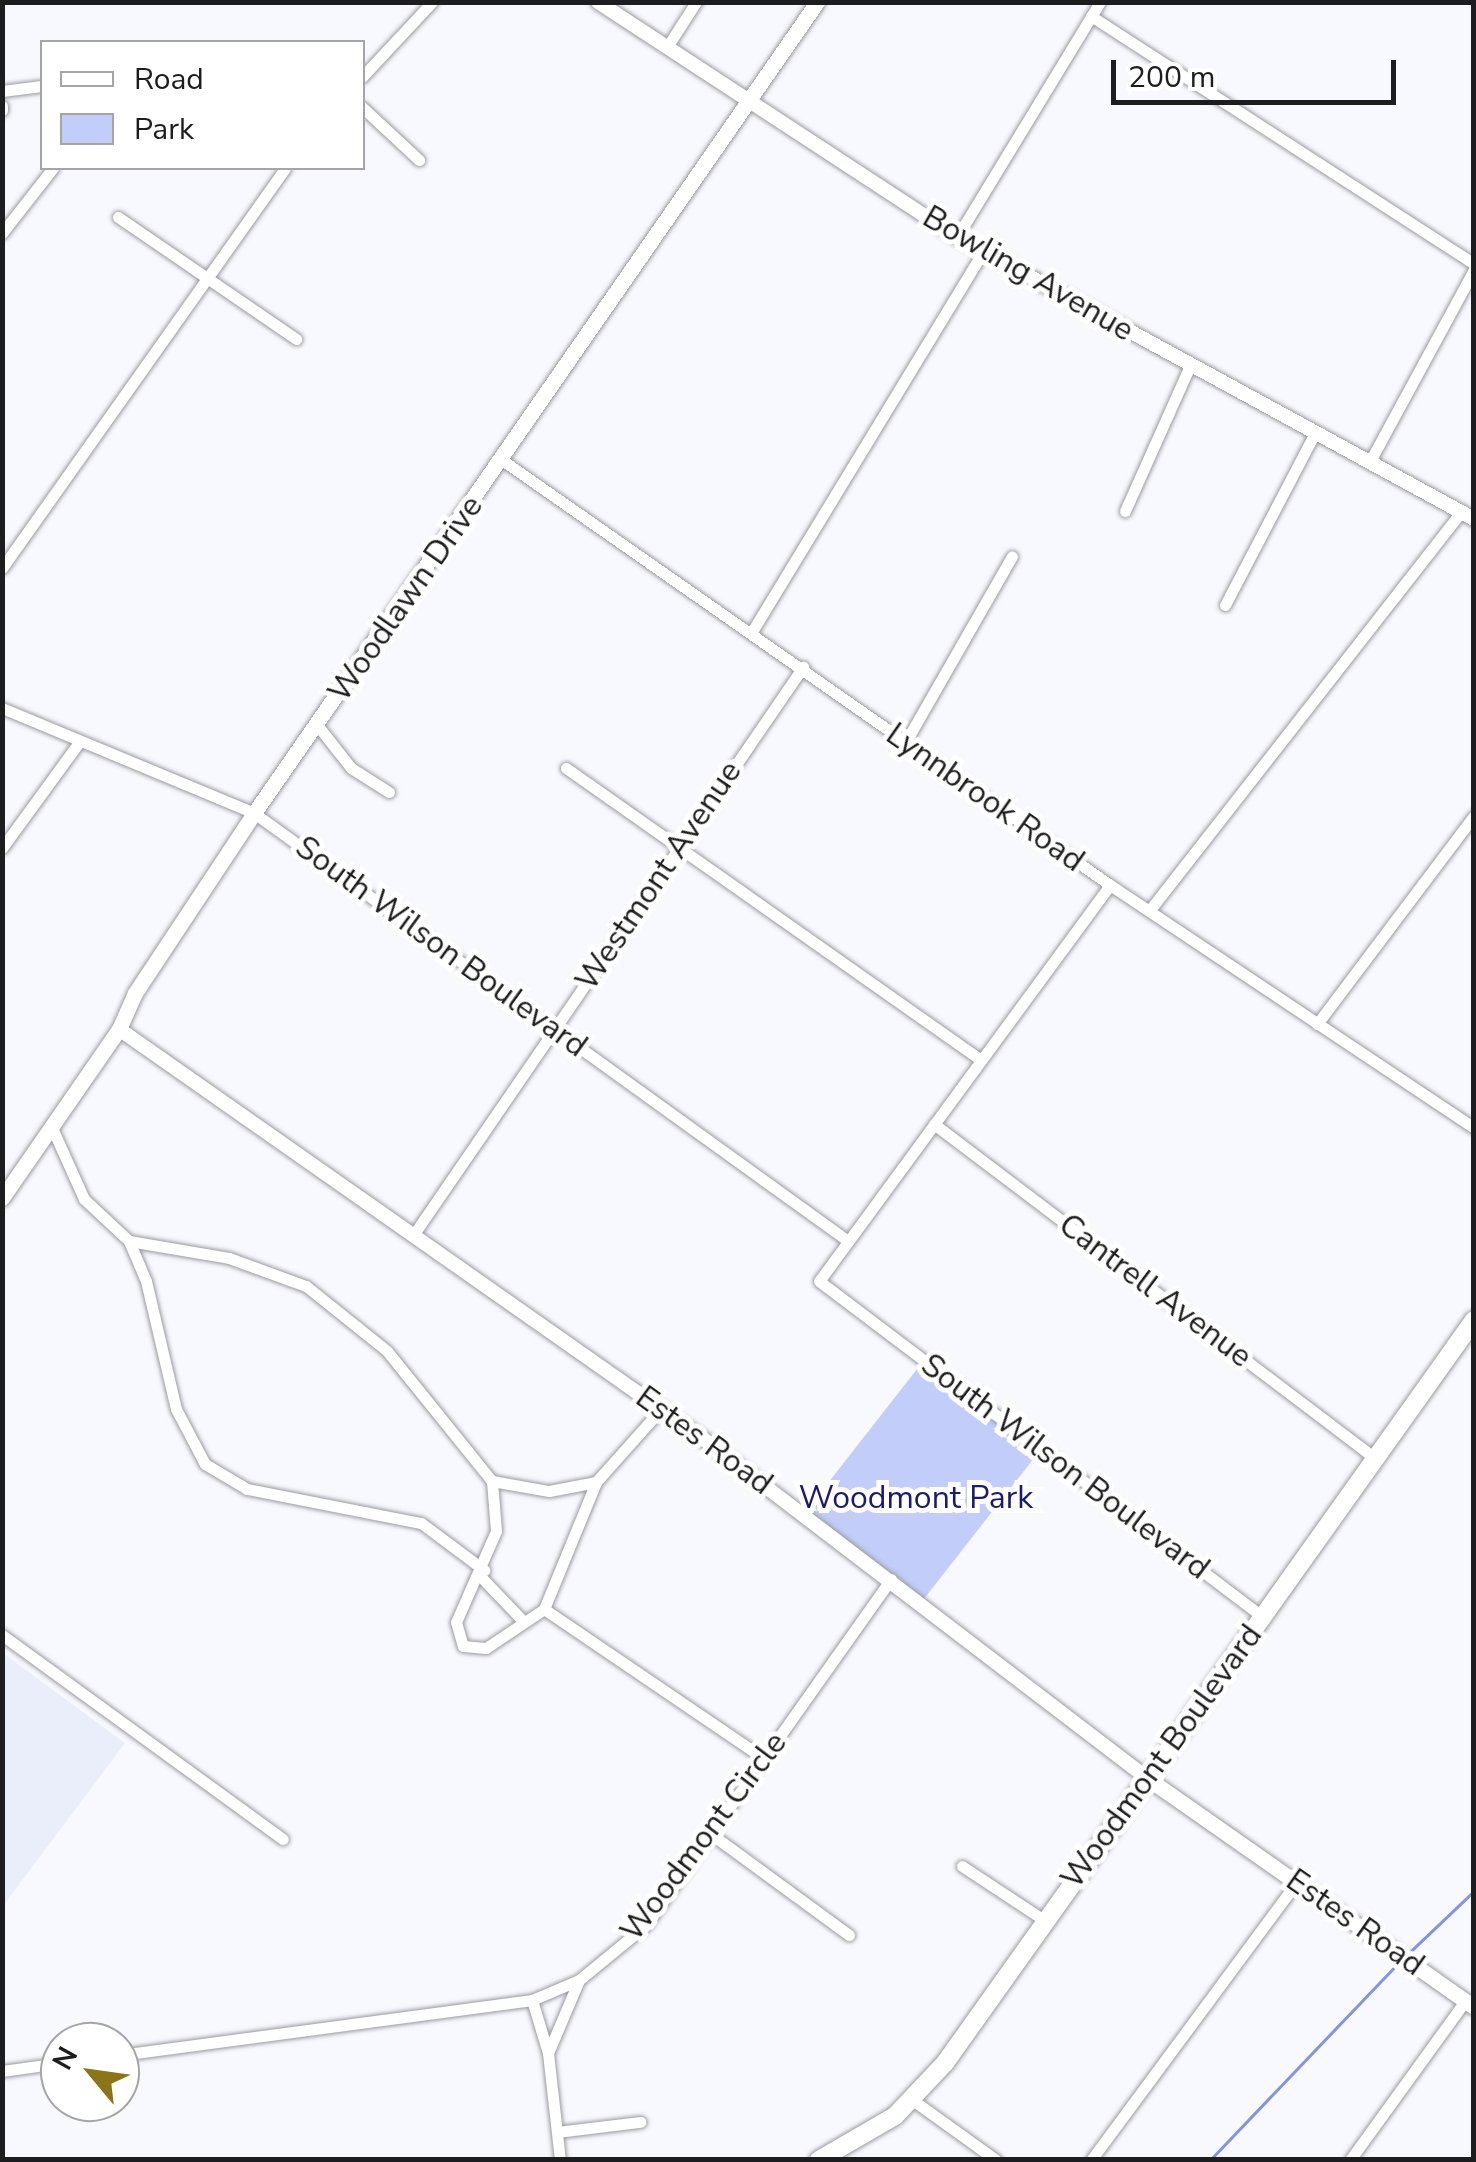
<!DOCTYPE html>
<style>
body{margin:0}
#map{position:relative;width:1476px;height:2162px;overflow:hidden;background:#f8f9fe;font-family:"Nunito Sans",sans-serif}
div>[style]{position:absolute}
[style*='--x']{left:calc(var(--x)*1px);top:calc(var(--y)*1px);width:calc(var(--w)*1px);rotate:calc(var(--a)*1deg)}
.built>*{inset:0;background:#eaedfa}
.green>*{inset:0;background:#c2cdf9;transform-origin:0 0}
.stream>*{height:2.5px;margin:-1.25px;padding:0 1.25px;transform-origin:1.25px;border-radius:1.25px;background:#8394e0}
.roads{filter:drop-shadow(0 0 2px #9a9ba0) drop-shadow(0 0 2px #9a9ba0)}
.minor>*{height:11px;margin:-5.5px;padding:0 5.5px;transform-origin:5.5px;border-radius:5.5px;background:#fff}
.tertiary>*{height:14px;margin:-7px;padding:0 7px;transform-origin:7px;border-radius:7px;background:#fff}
.secondary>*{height:15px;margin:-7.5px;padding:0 7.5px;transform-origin:7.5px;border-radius:7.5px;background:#fff}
.primary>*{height:18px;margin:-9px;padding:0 9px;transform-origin:9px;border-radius:9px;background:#fff}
span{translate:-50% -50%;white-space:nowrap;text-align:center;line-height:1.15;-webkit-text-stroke:10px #fff;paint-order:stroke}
.street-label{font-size:32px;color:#1d1d1f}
.park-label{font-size:32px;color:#1b1a71}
.frame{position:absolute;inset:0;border:5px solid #1d1d1f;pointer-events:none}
.legend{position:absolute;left:40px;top:40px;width:325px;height:130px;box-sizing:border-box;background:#fff;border:2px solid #a5a5a5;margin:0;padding:12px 18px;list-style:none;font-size:30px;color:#1d1d1f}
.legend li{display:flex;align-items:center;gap:20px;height:50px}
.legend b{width:50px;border:2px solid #a5a5a5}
.north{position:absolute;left:40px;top:2022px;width:100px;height:100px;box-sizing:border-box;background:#fff;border:2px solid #a5a5a5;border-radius:50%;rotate:299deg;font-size:28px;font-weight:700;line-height:40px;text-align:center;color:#1d1d1f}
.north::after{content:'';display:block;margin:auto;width:35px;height:45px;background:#8c7519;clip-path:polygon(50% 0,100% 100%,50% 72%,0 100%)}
.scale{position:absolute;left:1111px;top:60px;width:285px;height:45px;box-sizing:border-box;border:5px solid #1d1d1f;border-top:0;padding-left:12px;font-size:30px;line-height:35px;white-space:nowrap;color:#1d1d1f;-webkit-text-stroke:8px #fff;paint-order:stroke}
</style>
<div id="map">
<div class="built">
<div style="clip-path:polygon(3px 1653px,125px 1743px,3px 1906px)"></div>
</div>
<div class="green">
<div style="left:921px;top:1364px;width:147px;height:186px;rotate:38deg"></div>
</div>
<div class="stream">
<div style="--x:1412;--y:1950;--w:86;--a:-43.6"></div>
<div style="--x:1210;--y:2160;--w:272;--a:-46.3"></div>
</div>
<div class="roads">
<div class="minor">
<div style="--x:1091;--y:16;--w:456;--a:32.9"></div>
<div style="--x:667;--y:47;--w:54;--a:-57.2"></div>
<div style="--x:362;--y:77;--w:103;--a:-47"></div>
<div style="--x:2;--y:91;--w:40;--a:-7.1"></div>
<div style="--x:2;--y:106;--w:4;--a:90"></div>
<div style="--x:362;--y:107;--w:78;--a:42.9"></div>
<div style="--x:118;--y:217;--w:216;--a:34.4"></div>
<div style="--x:2;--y:233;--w:83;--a:-51.9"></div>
<div style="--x:957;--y:237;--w:275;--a:-58.7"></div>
<div style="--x:502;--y:460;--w:742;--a:34.95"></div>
<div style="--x:1110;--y:885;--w:438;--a:33.7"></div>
<div style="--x:1369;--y:463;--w:220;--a:-61.5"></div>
<div style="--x:1125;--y:511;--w:159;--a:-65.9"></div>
<div style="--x:2;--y:568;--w:490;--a:-54.7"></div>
<div style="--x:1225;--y:605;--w:194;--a:-62.4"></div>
<div style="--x:753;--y:630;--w:442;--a:-58.7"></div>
<div style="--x:2;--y:708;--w:273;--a:22.6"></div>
<div style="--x:254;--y:813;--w:732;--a:35.77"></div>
<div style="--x:318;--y:726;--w:53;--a:51.8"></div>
<div style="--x:351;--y:768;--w:45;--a:32.3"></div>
<div style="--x:905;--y:743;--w:215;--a:-60.2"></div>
<div style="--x:566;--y:768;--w:507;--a:35.13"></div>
<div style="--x:2;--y:848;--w:132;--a:-53.9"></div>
<div style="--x:1110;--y:885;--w:491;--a:126.3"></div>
<div style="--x:819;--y:1281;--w:557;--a:37.12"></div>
<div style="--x:1149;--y:911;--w:507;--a:-51.98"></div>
<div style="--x:1317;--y:1024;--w:261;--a:-53"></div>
<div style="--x:934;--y:1124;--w:555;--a:37.16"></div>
<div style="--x:53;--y:1130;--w:76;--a:65.8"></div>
<div style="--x:84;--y:1199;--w:62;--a:43"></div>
<div style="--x:129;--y:1241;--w:43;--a:67"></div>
<div style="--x:146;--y:1281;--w:131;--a:76.8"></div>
<div style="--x:176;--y:1409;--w:62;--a:62.2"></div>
<div style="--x:205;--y:1464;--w:49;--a:30.8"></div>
<div style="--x:247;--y:1489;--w:177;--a:11.1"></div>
<div style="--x:421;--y:1523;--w:79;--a:36.7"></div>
<div style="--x:414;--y:1234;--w:688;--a:-55.55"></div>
<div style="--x:129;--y:1241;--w:101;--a:9.6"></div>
<div style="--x:229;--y:1258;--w:82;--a:20"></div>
<div style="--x:306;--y:1286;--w:104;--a:38.7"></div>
<div style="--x:387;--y:1351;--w:167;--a:51.1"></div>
<div style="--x:492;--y:1481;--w:58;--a:10"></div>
<div style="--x:549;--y:1491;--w:48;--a:-10.8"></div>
<div style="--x:596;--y:1482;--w:98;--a:-48.3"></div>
<div style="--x:492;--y:1481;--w:50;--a:85.4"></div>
<div style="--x:496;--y:1531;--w:99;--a:113.7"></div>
<div style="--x:456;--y:1622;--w:25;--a:74"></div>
<div style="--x:463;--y:1646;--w:23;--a:5"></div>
<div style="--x:486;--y:1648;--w:70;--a:-33.9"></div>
<div style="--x:480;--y:1576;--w:62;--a:46.3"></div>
<div style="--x:544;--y:1609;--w:267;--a:34.2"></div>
<div style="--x:544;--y:1609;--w:137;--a:-67.7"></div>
<div style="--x:2;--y:1635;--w:347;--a:36"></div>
<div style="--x:711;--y:1834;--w:171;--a:36.2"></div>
<div style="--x:962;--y:1866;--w:98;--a:33.4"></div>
<div style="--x:532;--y:2000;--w:55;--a:73.2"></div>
<div style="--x:120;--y:2055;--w:416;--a:-7.6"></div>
<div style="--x:532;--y:2000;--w:51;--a:-23.1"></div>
<div style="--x:2;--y:2071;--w:59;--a:-7.9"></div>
<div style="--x:914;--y:2101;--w:101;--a:35.7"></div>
<div style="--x:557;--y:2132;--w:84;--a:-6.9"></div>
<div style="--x:560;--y:2160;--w:108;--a:-96.4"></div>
<div style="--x:548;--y:2053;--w:79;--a:-67"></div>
<div style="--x:579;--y:1980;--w:87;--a:-39.4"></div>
<div style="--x:646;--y:1925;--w:424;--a:-54.7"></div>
<div style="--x:1091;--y:2160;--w:346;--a:-53.5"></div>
<div style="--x:1350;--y:2160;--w:196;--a:-54.1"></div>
</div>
<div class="tertiary">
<div style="--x:598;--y:2;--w:429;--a:33.2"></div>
<div style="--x:957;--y:237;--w:589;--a:28.61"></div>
<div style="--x:119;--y:1029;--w:712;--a:35.05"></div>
<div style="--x:702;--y:1438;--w:560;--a:37.38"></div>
</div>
<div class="secondary">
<div style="--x:2;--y:1198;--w:206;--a:-55.3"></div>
<div style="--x:119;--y:1029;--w:39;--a:-66"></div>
<div style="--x:135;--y:993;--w:216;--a:-56.5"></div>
<div style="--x:254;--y:813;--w:987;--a:-55.23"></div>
<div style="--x:1147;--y:1778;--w:399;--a:35"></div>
</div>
<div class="primary">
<div style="--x:819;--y:2160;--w:88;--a:-30.1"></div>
<div style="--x:895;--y:2116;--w:73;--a:-46.7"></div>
<div style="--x:945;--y:2063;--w:912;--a:-54.55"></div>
</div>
</div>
<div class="street-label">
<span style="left:1028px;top:274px;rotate:30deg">Bowling Avenue</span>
<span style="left:406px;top:599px;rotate:-55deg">Woodlawn Drive</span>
<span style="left:985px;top:798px;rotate:35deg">Lynnbrook Road</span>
<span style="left:659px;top:876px;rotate:-56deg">Westmont Avenue</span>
<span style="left:441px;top:947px;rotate:36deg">South Wilson Boulevard</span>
<span style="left:1155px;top:1291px;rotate:37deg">Cantrell Avenue</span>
<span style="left:704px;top:1441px;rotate:36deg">Estes Road</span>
<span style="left:1065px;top:1467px;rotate:37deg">South Wilson Boulevard</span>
<span style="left:1162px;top:1757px;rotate:-54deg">Woodmont Boulevard</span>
<span style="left:704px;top:1837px;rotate:-53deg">Woodmont Circle</span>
<span style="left:1355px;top:1923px;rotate:35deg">Estes Road</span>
</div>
<div class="park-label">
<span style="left:916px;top:1498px">Woodmont Park</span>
</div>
<div class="frame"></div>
<ul class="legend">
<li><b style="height:12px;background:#fff"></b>Road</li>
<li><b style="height:28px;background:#c2cdf9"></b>Park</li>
</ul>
<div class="north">N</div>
<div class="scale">200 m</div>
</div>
